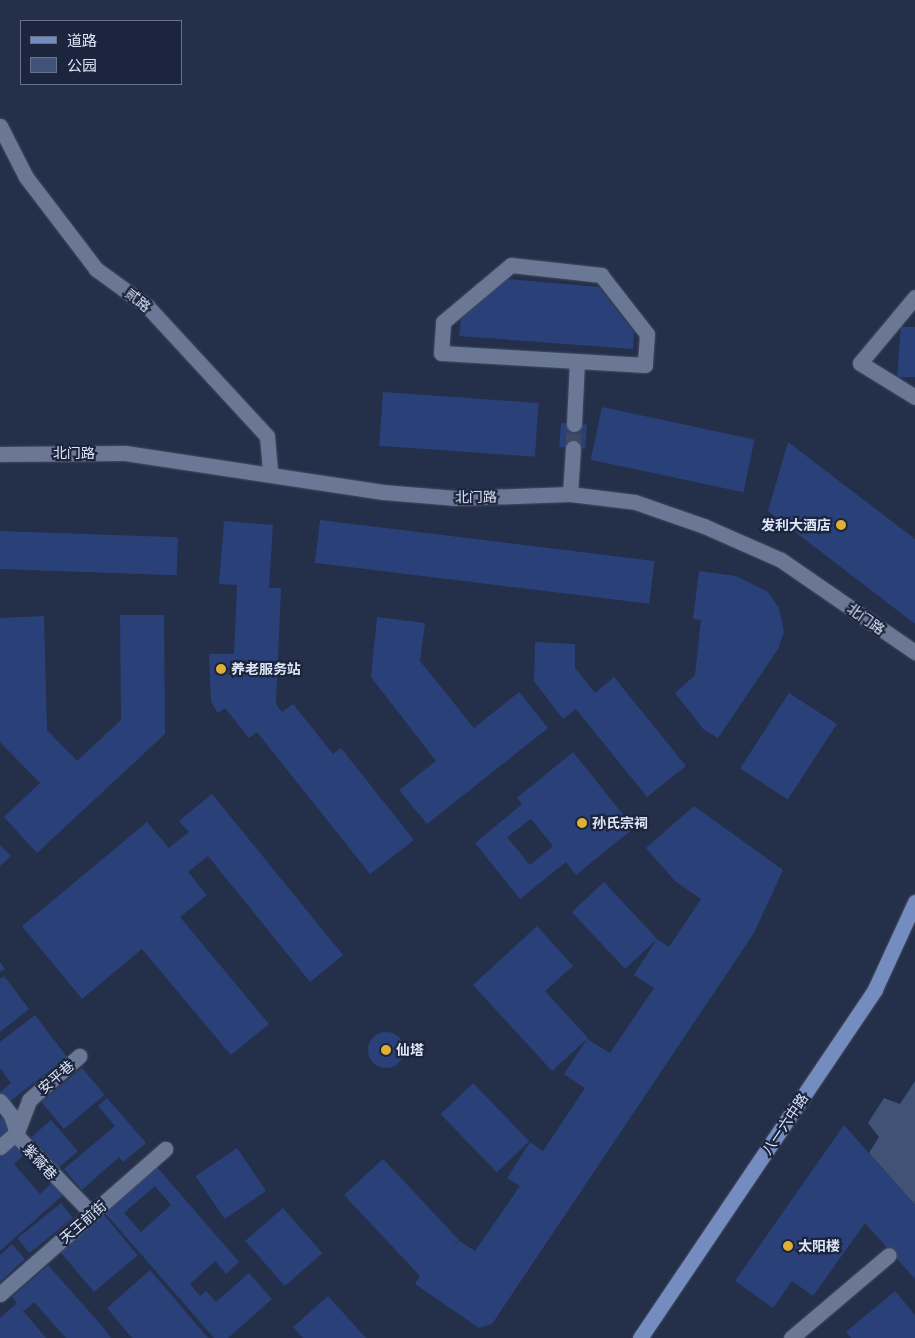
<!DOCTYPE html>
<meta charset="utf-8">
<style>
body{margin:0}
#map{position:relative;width:915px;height:1338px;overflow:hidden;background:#242f49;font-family:Quicksand,"Noto Sans SC",sans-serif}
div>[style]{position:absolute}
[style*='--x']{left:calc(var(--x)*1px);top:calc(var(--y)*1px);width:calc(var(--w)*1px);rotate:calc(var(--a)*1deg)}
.green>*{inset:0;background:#415277}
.building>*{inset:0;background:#2a4079;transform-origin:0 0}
.round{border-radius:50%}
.minor-tunnel>*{height:15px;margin-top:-7.5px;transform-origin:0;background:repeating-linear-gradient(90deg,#404a63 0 15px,transparent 0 23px)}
.roads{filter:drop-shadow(0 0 1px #434d62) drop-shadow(0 0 1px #434d62)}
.minor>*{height:15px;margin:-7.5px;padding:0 7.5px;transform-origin:7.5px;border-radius:7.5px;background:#6a7895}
.major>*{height:15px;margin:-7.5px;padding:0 7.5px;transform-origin:7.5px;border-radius:7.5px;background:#758cc1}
.dots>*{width:14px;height:14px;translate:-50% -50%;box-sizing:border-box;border:2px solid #1b253e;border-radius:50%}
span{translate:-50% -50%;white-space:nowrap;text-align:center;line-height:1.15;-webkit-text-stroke:4.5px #1b253e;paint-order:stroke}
.street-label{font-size:14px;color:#dde5f6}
.poi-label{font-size:14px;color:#dde5f6;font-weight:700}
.right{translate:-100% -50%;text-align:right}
.left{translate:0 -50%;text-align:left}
.legend{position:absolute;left:20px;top:20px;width:162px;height:65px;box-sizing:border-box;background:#1b253e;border:1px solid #697288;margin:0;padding:6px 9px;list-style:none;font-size:15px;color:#dde5f6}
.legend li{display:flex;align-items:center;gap:10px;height:25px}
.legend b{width:25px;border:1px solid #697288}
</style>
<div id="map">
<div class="green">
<div style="clip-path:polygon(915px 1081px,915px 1205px,869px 1153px,879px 1137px,868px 1123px,884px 1098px,900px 1104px)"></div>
</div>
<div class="building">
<div style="clip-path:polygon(507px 279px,599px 287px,634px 332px,633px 349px,459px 336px,461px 319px)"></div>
<div style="clip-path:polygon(901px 327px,915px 327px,915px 377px,897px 377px)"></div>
<div style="left:383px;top:392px;width:156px;height:54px;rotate:4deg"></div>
<div style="left:602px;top:407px;width:156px;height:54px;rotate:12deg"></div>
<div style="left:561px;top:423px;width:26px;height:24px;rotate:4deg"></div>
<div style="clip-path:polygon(788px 442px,915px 539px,915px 624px,768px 511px)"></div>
<div style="left:320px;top:520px;width:337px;height:43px;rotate:7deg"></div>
<div style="clip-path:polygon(224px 521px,273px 525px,269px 588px,281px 588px,276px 704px,282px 712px,293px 704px,333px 754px,341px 748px,414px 840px,370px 874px,257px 732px,249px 738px,225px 708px,218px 713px,211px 702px,209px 654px,234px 654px,237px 585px,219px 584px)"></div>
<div style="left:0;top:531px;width:178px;height:38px;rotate:2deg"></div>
<div style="clip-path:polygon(699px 571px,736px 576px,768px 592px,779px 608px,784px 632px,778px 649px,718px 738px,704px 730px,675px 693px,695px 675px,701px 620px,693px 619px)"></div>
<div style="clip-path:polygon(120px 615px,164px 615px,165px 734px,37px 853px,4px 817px,40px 783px,0 742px,0 618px,44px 616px,47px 730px,77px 761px,121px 720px)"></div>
<div style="clip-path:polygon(377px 617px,425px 623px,420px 661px,474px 728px,519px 692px,548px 728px,427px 824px,399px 790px,436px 761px,371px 677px)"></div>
<div style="clip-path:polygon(535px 642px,575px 644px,575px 668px,595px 693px,614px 677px,686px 766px,647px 797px,576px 709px,563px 719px,534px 681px)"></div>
<div style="left:789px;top:693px;width:57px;height:90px;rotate:33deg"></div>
<div style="clip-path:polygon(evenodd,573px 752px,634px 828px,576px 875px,566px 862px,520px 899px,475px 843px,522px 804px,517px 798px,573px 752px,531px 819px,553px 846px,530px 865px,507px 837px,531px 819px)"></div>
<div style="clip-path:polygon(212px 794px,343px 955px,310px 982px,208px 856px,188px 872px,207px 895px,180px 917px,269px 1024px,231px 1055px,142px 949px,82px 999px,22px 926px,147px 822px,169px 848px,189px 832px,179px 821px)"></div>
<div style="clip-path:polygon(694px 806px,783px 870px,754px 933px,492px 1324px,479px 1328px,415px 1284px,420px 1276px,344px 1195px,383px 1159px,459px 1240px,448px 1251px,459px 1241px,475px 1251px,520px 1186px,507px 1178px,530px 1142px,543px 1151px,585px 1088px,564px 1074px,587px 1039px,610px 1053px,654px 988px,634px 975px,657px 939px,669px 947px,701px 899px,675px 881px,646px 848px)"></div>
<div style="clip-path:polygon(0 845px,11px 856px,0 866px)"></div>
<div style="left:604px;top:882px;width:78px;height:44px;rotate:47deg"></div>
<div style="clip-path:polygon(537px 926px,573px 966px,545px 991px,588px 1038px,552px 1071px,473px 985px)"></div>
<div style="clip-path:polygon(0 962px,5px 969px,0 972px)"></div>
<div style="clip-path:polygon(4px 976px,29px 1009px,0 1032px,0 979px)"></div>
<div style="clip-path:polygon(35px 1015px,67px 1057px,8px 1103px,0 1092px,11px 1083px,0 1068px,0 1042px)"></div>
<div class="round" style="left:368px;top:1032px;width:36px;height:36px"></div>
<div style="left:82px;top:1068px;width:35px;height:53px;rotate:50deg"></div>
<div style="left:473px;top:1083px;width:81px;height:45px;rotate:46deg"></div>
<div style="clip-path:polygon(107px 1098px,146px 1143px,123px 1162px,119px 1157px,82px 1190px,64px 1169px,115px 1126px,98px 1106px)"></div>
<div style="clip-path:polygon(3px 1116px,12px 1127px,0 1137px,0 1118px)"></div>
<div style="left:51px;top:1120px;width:41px;height:26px;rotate:49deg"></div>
<div style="clip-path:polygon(844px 1125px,915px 1205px,915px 1279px,865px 1223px,813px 1296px,792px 1281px,773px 1308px,735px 1281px)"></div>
<div style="clip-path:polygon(15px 1140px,26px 1153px,14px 1164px,40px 1194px,52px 1183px,63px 1195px,0 1251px,0 1153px)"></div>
<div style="left:237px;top:1148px;width:52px;height:50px;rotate:56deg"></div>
<div style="clip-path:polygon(evenodd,157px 1167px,239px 1262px,226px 1274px,215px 1261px,190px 1284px,200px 1296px,206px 1291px,216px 1302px,249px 1273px,272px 1299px,228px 1338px,214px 1338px,105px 1213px,157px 1167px,155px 1186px,171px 1205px,141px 1232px,124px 1213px,155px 1186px)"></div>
<div style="left:61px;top:1203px;width:19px;height:56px;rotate:51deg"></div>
<div style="left:283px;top:1208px;width:60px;height:50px;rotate:49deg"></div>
<div style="left:103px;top:1214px;width:54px;height:57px;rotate:50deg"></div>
<div style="clip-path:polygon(12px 1244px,25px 1259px,0 1282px,0 1255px)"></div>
<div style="clip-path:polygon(48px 1265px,102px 1326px,111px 1338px,66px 1338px,34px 1302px,24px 1311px,19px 1306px,46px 1338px,0 1338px,0 1318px,17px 1303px,12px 1297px)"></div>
<div style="clip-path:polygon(150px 1270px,208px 1338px,132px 1338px,107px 1308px)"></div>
<div style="clip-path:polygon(895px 1291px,915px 1315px,915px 1338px,851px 1338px,846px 1332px)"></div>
<div style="clip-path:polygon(328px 1296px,366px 1338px,303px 1338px,293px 1327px)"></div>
</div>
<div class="minor-tunnel">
<div style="--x:573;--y:448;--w:24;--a:-88"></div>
</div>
<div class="roads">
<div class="minor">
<div style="--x:0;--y:126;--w:57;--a:63"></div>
<div style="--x:26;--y:177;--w:116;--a:52.7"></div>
<div style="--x:96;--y:269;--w:63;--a:36"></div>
<div style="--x:147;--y:306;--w:177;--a:47.3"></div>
<div style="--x:267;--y:436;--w:37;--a:85"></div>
<div style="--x:511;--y:265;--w:91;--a:6.3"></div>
<div style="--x:601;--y:275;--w:75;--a:52.1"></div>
<div style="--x:647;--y:334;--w:31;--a:94"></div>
<div style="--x:645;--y:365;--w:204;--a:-176.6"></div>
<div style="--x:441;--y:353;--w:31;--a:-86"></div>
<div style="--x:443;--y:322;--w:89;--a:-40"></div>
<div style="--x:915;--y:297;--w:86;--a:129.8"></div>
<div style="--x:860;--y:363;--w:65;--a:31.7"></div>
<div style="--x:574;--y:424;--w:63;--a:-87.3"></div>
<div style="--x:0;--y:454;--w:125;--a:-0.5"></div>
<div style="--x:125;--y:453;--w:261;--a:8.6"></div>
<div style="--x:383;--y:492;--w:73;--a:4.7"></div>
<div style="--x:456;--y:498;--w:114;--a:-2"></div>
<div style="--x:570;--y:494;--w:65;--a:7"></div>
<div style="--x:635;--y:502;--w:73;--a:19.2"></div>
<div style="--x:704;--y:526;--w:84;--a:23.8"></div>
<div style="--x:781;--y:560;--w:163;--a:34.5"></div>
<div style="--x:570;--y:494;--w:46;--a:-86.3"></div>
<div style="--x:0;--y:1101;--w:18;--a:52"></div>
<div style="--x:11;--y:1115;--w:23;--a:72"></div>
<div style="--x:18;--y:1137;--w:107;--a:46.1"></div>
<div style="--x:0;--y:1147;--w:23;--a:-41"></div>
<div style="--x:17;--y:1132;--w:34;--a:-69"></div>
<div style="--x:29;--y:1100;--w:67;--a:-41.3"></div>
<div style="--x:0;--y:1294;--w:220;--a:-41.3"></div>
<div style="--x:791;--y:1338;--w:128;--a:-40.3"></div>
</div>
<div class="major">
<div style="--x:640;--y:1338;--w:421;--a:-56"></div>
<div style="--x:875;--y:989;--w:96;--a:-65.3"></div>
</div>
</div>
<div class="dots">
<div style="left:841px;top:525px;background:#e0b034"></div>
<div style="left:221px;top:669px;background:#e0b034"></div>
<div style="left:582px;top:823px;background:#e0b034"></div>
<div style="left:386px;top:1050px;background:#e0b034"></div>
<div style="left:788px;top:1246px;background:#e0b034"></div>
</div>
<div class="street-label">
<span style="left:138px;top:300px;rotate:39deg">贰路</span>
<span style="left:74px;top:453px">北门路</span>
<span style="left:476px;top:497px;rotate:-1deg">北门路</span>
<span style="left:866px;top:619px;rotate:35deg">北门路</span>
<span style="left:56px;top:1077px;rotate:-41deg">安平巷</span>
<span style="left:785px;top:1124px;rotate:-56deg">八一六中路</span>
<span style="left:40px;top:1162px;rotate:48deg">紫薇巷</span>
<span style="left:83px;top:1222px;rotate:-41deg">天王前街</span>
</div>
<div class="poi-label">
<span class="right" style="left:831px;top:525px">发利大酒店</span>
<span class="left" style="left:231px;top:669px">养老服务站</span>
<span class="left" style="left:592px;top:823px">孙氏宗祠</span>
<span class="left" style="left:396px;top:1050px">仙塔</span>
<span class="left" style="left:798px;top:1246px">太阳楼</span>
</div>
<ul class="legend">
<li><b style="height:6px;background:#758cc1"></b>道路</li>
<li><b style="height:14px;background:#415277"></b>公园</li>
</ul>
</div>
